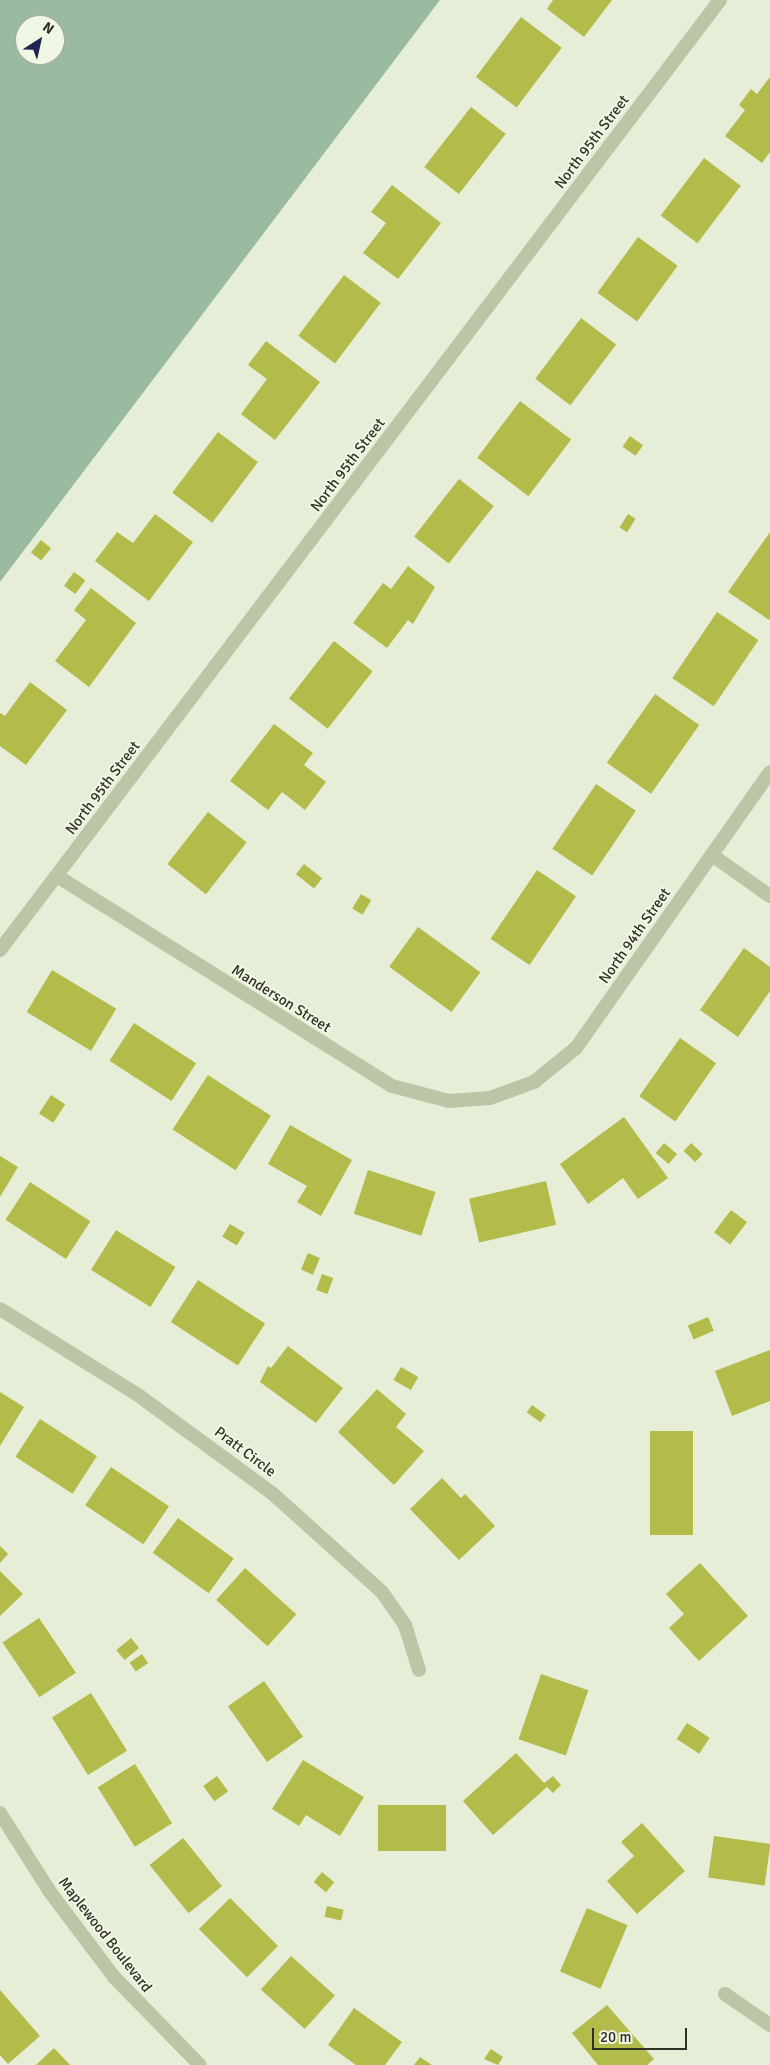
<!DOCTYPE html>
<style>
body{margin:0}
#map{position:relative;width:770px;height:2065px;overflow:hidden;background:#e6eed8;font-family:Signika,sans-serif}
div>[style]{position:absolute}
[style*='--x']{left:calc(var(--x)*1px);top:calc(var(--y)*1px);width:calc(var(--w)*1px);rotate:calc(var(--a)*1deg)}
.green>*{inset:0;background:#9abb9f}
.building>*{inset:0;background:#b3bb4a;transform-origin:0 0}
.minor>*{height:14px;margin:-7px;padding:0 7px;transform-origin:7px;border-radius:7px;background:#bcc5a5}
.tertiary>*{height:14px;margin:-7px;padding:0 7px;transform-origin:7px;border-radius:7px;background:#bcc5a5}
span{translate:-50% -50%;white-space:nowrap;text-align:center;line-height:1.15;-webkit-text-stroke:4px #f0f7e4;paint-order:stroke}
.street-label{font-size:15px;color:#303126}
.north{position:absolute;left:15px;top:15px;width:50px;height:50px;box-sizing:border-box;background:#f0f7e4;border:1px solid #a3a898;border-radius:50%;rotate:35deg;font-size:14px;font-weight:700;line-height:20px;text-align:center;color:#303126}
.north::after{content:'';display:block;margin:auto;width:18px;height:22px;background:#1f254f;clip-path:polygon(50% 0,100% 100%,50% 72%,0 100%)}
.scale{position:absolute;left:592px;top:2028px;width:95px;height:22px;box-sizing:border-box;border:2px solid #303126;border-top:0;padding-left:6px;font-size:15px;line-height:18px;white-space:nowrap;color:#303126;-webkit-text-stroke:4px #f0f7e4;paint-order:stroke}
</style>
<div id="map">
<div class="green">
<div style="clip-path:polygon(evenodd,0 0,440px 0,0 582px,0 0,25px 25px,55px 25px,55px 55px,25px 55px,25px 25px)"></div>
</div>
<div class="building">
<div style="clip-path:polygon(553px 0,612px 0,584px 37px,547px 9px)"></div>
<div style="left:521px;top:17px;width:51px;height:75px;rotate:37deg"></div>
<div style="clip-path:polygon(770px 77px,770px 152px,762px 163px,725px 136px,745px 110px,739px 105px,751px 89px,757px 94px)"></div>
<div style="left:471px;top:107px;width:44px;height:76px;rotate:38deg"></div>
<div style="left:704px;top:158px;width:46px;height:72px;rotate:37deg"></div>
<div style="clip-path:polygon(392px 185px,441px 223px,398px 279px,363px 253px,386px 223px,371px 212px)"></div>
<div style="left:638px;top:237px;width:49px;height:69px;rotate:36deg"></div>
<div style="left:344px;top:275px;width:46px;height:76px;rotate:37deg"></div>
<div style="left:581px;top:318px;width:44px;height:76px;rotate:37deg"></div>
<div style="clip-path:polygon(266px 341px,320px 382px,275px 440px,241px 414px,267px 379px,248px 365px)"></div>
<div style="left:520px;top:401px;width:64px;height:71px;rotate:37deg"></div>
<div style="left:218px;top:432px;width:50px;height:76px;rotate:37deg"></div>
<div style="left:630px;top:436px;width:16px;height:13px;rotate:35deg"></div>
<div style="left:459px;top:479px;width:44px;height:73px;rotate:38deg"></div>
<div style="clip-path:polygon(155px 514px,193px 542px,149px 601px,95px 561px,117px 532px,133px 543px)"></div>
<div style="left:628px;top:514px;width:9px;height:16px;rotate:32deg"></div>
<div style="clip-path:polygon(770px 532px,770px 619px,769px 620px,728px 592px)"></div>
<div style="left:41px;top:540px;width:13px;height:16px;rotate:39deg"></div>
<div style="clip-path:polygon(408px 566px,435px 587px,413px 624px,408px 620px,387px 648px,353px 623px,383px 583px,391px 589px)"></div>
<div style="left:74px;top:572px;width:14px;height:17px;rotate:36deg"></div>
<div style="clip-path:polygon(91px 588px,136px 623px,89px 687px,55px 661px,86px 620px,74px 610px)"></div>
<div style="left:717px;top:612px;width:50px;height:80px;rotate:34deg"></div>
<div style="left:334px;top:641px;width:49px;height:73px;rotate:38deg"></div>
<div style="clip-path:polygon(30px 682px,67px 710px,26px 765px,0 746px,0 713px,5px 716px)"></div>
<div style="left:655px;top:694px;width:54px;height:84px;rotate:35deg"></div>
<div style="clip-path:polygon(274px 724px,313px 753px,304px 765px,326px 782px,305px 810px,282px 792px,268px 810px,230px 781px)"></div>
<div style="left:596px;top:784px;width:48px;height:78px;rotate:34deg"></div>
<div style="left:208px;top:812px;width:49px;height:66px;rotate:38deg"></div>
<div style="left:304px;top:864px;width:23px;height:13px;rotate:38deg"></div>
<div style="left:537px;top:870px;width:47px;height:83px;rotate:34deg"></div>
<div style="left:361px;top:894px;width:12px;height:17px;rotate:31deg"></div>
<div style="left:418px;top:927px;width:77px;height:49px;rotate:36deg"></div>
<div style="clip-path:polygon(744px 948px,770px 967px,770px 991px,738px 1037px,700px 1010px)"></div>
<div style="left:52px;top:970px;width:75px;height:49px;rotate:31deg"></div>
<div style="left:134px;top:1023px;width:74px;height:45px;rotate:33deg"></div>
<div style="left:680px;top:1038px;width:44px;height:71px;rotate:35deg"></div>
<div style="left:208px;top:1075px;width:75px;height:65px;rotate:33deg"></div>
<div style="left:51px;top:1095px;width:17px;height:22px;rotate:33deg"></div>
<div style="clip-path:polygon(624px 1117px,668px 1178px,638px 1199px,623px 1178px,588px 1204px,560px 1164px)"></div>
<div style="clip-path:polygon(290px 1125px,352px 1160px,321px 1216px,297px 1202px,307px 1186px,268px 1164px)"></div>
<div style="left:664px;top:1143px;width:17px;height:13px;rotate:40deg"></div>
<div style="left:691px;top:1143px;width:16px;height:11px;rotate:43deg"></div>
<div style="clip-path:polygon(0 1156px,18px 1167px,0 1197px)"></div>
<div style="left:368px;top:1170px;width:71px;height:46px;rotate:18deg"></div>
<div style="left:546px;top:1181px;width:45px;height:79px;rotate:77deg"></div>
<div style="left:30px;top:1182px;width:72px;height:45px;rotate:33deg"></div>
<div style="left:731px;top:1210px;width:20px;height:28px;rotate:37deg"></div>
<div style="left:230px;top:1224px;width:17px;height:15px;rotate:31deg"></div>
<div style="left:116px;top:1230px;width:70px;height:47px;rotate:32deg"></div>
<div style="left:308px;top:1253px;width:13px;height:18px;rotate:23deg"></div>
<div style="left:322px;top:1274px;width:12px;height:17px;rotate:20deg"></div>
<div style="left:198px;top:1280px;width:80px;height:50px;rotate:33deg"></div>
<div style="left:708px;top:1317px;width:15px;height:22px;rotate:67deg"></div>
<div style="clip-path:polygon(288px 1346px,343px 1388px,316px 1423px,260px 1382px,268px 1366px,271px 1368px)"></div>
<div style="clip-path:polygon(770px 1350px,770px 1401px,732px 1416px,715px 1371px)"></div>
<div style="left:401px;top:1367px;width:20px;height:15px;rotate:30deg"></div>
<div style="clip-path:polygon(377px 1389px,406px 1414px,396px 1427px,424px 1451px,394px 1485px,338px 1432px)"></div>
<div style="clip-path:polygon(0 1392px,24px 1407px,0 1446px)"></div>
<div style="left:532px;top:1405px;width:17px;height:9px;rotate:36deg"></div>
<div style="left:40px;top:1419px;width:68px;height:45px;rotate:33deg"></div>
<div style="left:650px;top:1431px;width:43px;height:104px"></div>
<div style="left:111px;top:1467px;width:70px;height:46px;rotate:34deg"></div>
<div style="clip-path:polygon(442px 1478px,461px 1498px,465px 1494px,495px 1526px,459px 1560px,410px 1509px)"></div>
<div style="left:178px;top:1518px;width:69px;height:43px;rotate:36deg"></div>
<div style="clip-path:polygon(0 1546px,8px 1554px,0 1563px)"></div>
<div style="clip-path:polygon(700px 1563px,748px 1616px,699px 1661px,669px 1628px,684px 1614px,666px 1594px)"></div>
<div style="left:245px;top:1568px;width:69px;height:43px;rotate:42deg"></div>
<div style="clip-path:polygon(0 1571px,23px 1594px,0 1616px)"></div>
<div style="left:39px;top:1618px;width:66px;height:44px;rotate:56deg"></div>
<div style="left:131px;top:1638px;width:13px;height:19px;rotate:51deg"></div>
<div style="left:142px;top:1654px;width:11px;height:15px;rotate:56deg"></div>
<div style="left:541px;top:1674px;width:50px;height:69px;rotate:19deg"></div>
<div style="left:264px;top:1681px;width:68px;height:44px;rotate:55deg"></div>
<div style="left:91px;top:1693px;width:68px;height:46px;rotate:58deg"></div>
<div style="left:687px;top:1723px;width:27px;height:19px;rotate:33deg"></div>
<div style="clip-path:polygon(516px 1753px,544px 1783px,553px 1776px,561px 1785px,553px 1793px,547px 1787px,493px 1835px,463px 1801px)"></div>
<div style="clip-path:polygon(303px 1760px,364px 1797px,340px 1836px,306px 1815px,299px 1826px,272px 1809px)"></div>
<div style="left:135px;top:1764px;width:70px;height:44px;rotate:58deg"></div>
<div style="left:217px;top:1776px;width:19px;height:17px;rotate:54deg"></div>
<div style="left:378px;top:1805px;width:68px;height:46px"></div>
<div style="clip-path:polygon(642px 1823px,685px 1871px,637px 1914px,607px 1881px,634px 1856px,621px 1842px)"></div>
<div style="left:714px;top:1836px;width:57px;height:42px;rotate:8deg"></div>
<div style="left:183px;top:1838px;width:62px;height:43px;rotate:51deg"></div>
<div style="left:322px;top:1872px;width:16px;height:13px;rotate:40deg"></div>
<div style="left:230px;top:1898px;width:68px;height:44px;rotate:45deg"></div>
<div style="left:327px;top:1906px;width:17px;height:11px;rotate:13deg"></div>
<div style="left:587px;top:1908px;width:44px;height:69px;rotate:23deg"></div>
<div style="left:291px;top:1956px;width:59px;height:45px;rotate:42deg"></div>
<div style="clip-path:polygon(0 1990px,40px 2036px,8px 2064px,0 2055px)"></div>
<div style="clip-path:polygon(607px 2005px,654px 2059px,647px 2065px,598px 2065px,572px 2033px)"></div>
<div style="clip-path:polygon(354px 2008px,402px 2042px,385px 2065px,356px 2065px,328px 2045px)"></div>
<div style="clip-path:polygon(54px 2048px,70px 2065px,36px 2065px)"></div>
<div style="clip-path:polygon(491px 2049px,503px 2057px,498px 2065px,484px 2059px)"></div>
<div style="clip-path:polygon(420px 2057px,432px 2065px,414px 2065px)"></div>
</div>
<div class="minor">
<div style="--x:712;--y:855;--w:71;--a:35.3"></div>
<div style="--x:57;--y:876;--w:395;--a:32.1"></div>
<div style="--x:392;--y:1086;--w:59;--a:14.7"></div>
<div style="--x:449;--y:1101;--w:41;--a:-4.2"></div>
<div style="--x:490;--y:1098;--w:47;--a:-20"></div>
<div style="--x:534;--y:1082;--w:54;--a:-39"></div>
<div style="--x:576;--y:1048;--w:337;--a:-54.9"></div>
<div style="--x:0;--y:950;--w:1192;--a:-52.84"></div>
<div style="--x:0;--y:1309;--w:163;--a:31.9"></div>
<div style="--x:138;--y:1395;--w:166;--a:36.2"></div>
<div style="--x:272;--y:1493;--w:148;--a:42"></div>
<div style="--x:382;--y:1592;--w:40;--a:55.1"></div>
<div style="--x:405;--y:1625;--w:47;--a:72.7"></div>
<div style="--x:725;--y:1994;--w:55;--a:34.6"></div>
</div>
<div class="tertiary">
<div style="--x:0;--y:1813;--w:93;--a:57.7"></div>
<div style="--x:50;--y:1892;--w:106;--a:53"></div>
<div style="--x:114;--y:1977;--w:123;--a:45.7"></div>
</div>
<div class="street-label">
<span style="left:592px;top:142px;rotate:-53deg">North 95th Street</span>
<span style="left:348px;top:465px;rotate:-53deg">North 95th Street</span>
<span style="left:103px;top:788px;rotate:-53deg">North 95th Street</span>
<span style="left:635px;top:936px;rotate:-55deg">North 94th Street</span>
<span style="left:281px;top:999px;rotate:32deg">Manderson Street</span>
<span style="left:245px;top:1452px;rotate:37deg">Pratt Circle</span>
<span style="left:105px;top:1935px;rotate:52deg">Maplewood Boulevard</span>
</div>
<div class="north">N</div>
<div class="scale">20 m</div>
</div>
